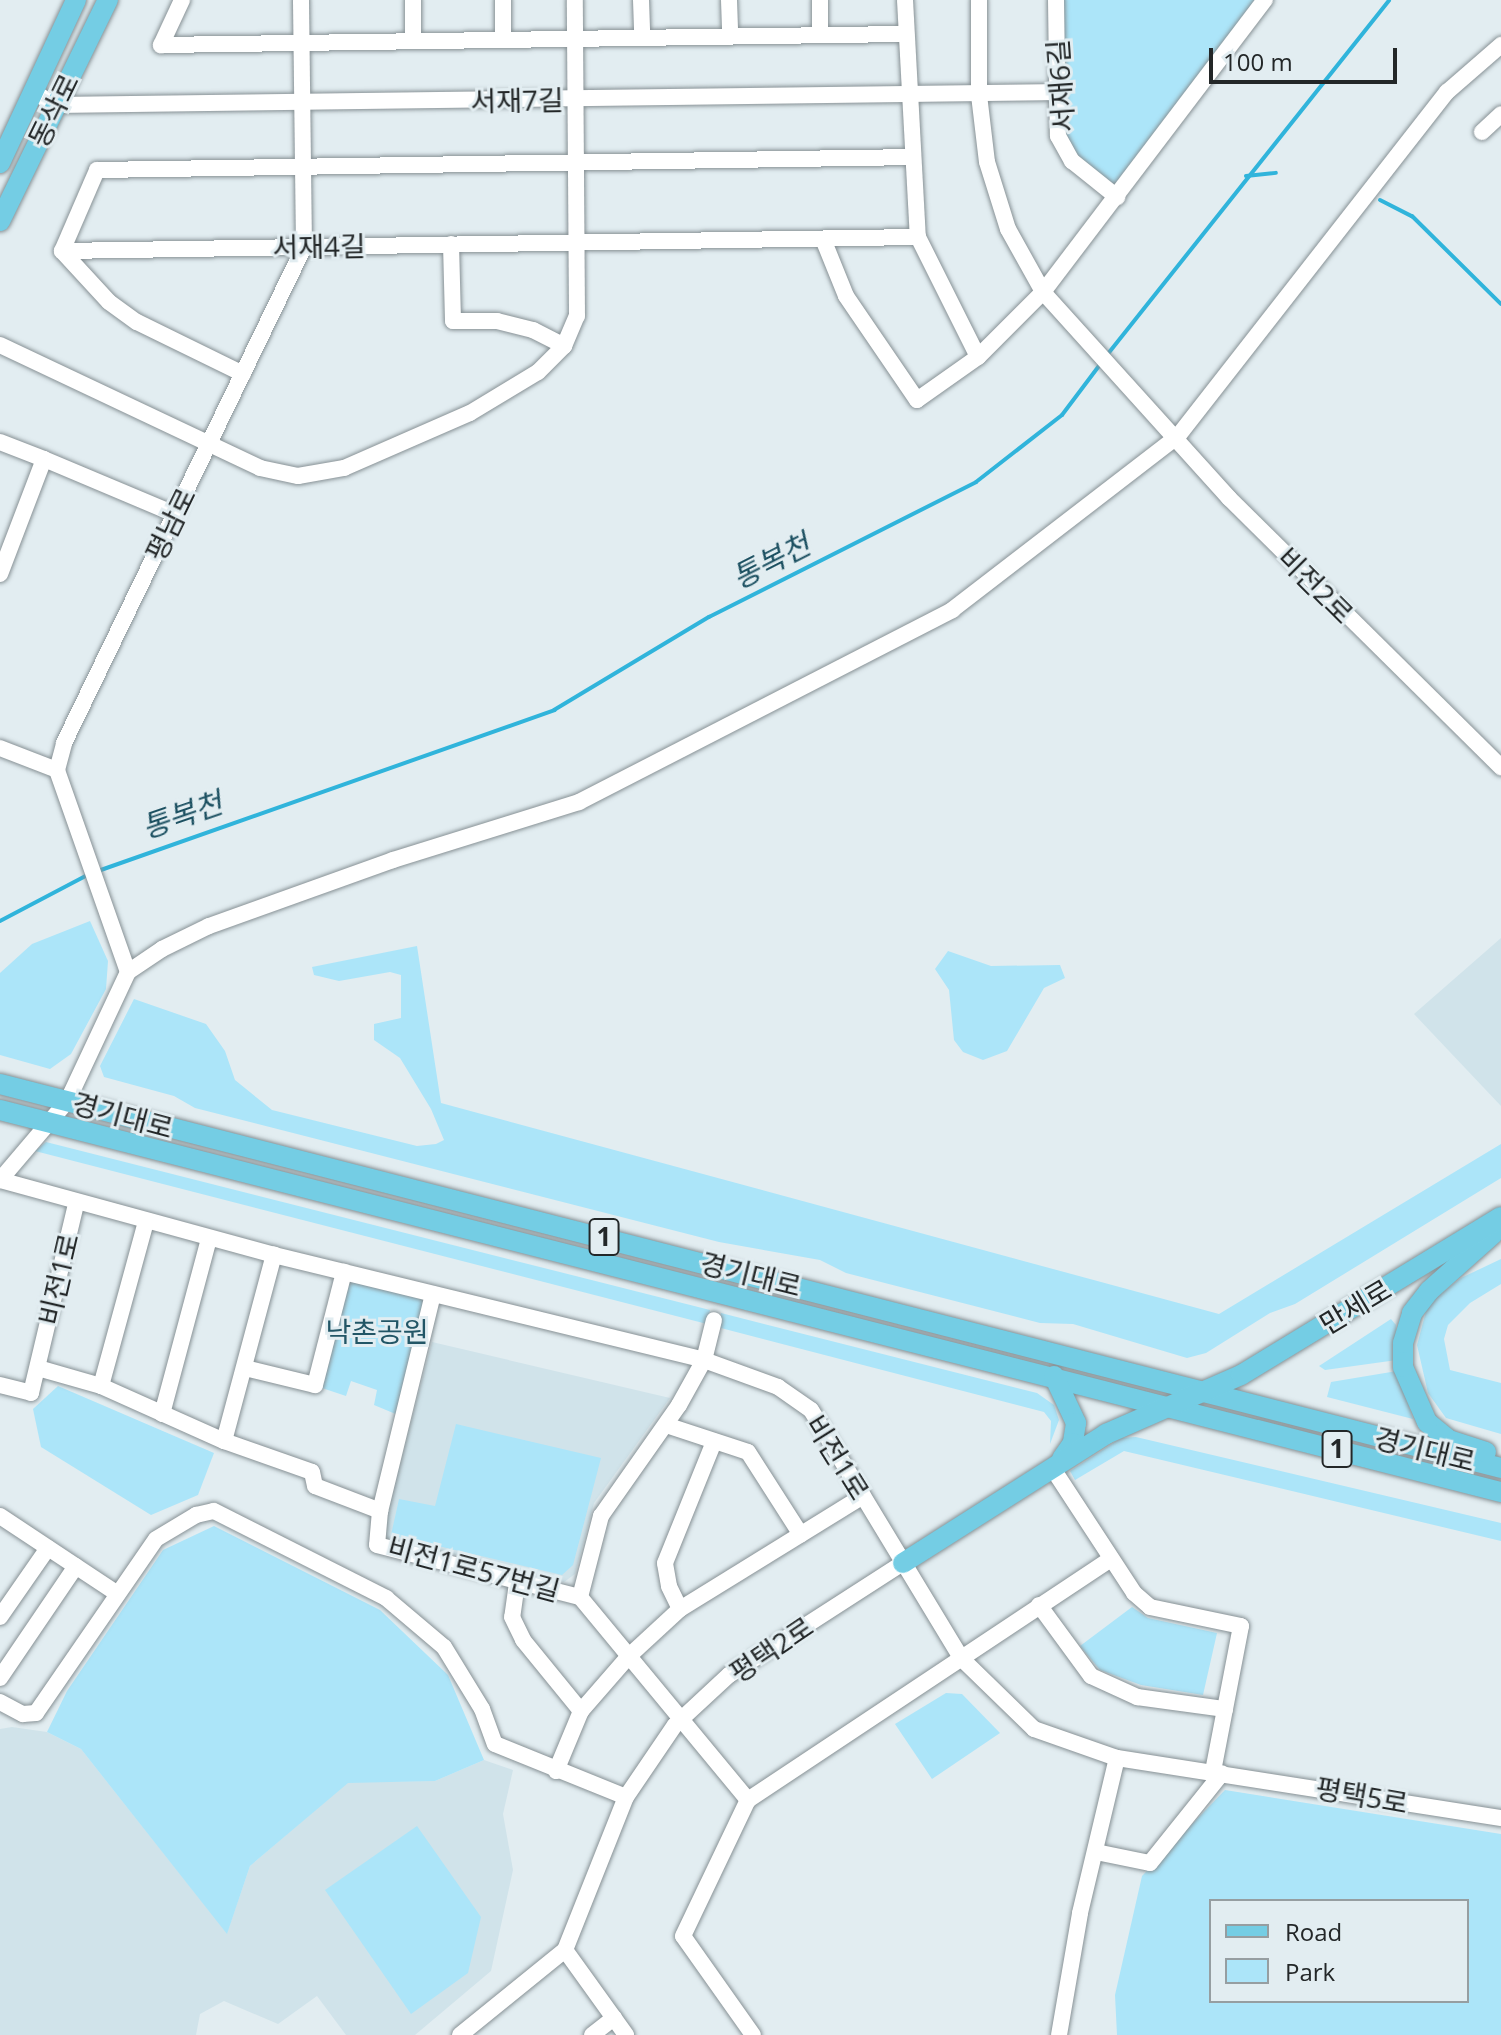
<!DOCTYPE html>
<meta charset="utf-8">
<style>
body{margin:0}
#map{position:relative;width:1501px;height:2035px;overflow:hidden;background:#e2edf1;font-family:"Open Sans","Noto Sans KR",sans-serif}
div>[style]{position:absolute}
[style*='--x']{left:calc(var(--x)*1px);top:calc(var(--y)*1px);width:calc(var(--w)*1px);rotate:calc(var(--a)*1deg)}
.built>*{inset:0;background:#d0e3ea}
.green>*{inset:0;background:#ace5f9}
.stream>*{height:4px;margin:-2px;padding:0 2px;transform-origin:2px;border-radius:2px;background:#30b4db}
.roads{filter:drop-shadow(0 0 2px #879195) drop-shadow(0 0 2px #879195)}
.minor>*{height:16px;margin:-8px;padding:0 8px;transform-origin:8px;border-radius:8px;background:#fff}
.major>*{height:20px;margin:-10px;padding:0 10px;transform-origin:10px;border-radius:10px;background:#74cde4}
span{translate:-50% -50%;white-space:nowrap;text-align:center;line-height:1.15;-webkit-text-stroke:6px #e2edf1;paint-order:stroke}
.shield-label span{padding:2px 6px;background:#e2edf1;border:2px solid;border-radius:6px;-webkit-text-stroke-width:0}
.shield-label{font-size:26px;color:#232728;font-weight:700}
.street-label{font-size:28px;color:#232728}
.park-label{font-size:28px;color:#225666}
.water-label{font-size:30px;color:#1c5061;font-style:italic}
.legend{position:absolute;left:1209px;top:1899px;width:260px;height:104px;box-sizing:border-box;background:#e2edf1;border:2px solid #969ea1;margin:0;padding:10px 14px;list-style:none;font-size:24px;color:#232728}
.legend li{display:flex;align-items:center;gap:16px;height:40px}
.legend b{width:40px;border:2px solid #969ea1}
.scale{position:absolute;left:1209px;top:48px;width:188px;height:36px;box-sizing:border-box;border:4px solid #232728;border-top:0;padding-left:10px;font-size:24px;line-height:28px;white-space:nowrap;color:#232728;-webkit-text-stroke:6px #e2edf1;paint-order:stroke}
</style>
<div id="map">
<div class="built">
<div style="clip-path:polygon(1501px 938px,1501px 1106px,1414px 1014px)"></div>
<div style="clip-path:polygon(432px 1342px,670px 1398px,594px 1503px,575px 1574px,564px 1582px,387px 1538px,385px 1521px)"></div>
<div style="clip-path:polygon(12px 1727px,47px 1732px,81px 1749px,227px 1933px,250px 1866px,348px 1782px,435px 1781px,484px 1760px,513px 1770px,503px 1814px,513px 1870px,491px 1971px,415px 2035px,346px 2035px,317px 1996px,278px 2024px,224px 2001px,200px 2014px,196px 2035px,0 2035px,0 1729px)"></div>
</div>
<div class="green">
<div style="clip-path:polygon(1056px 0,1265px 0,1117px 197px,1058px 136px)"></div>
<div style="clip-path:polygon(90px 921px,108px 961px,106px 989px,71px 1054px,50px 1069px,0 1055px,0 973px,32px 944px)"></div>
<div style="clip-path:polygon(417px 946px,441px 1103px,1219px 1314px,1501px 1144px,1501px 1178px,1295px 1304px,1270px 1313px,1206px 1353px,1187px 1358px,1073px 1324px,1040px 1323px,846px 1273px,820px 1260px,719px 1242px,195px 1108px,174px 1096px,104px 1077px,100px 1066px,134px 999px,206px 1024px,225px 1051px,235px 1080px,272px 1110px,417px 1146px,436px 1144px,444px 1140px,431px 1109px,400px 1058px,374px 1040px,374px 1024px,401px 1018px,401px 975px,390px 972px,339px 981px,314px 975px,312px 967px)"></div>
<div style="clip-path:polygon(948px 951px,991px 966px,1060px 965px,1065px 978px,1044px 988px,1007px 1051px,983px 1060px,963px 1052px,954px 1040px,949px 990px,935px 969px)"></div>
<div style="clip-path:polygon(46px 1142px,710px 1310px,707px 1324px,35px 1151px)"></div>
<div style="clip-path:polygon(1501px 1259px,1501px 1284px,1470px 1303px,1448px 1325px,1444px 1339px,1450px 1370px,1501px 1383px,1501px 1434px,1446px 1418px,1428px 1393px,1417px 1345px,1428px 1304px,1461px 1278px)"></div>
<div style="clip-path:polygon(353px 1279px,425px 1297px,398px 1415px,374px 1405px,377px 1390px,351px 1381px,346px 1396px,319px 1387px,345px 1284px)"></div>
<div style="clip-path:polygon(721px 1313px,1037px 1393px,1054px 1405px,1059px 1420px,1050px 1444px,1051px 1421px,1044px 1412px,717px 1327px)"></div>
<div style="clip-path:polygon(1391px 1319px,1396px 1325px,1397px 1360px,1325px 1370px,1319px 1366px)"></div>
<div style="clip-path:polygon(1397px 1371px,1413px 1419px,1327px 1397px,1331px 1382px)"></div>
<div style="clip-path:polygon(58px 1386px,214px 1453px,198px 1495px,151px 1515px,41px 1447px,33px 1409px)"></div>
<div style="clip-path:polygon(456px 1424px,601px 1458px,573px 1565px,562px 1575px,391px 1535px,399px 1499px,435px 1506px)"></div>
<div style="clip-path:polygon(1136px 1437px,1501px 1523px,1501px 1541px,1124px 1451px,1075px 1480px,1070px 1471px,1121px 1438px)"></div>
<div style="clip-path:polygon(214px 1526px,380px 1610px,448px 1675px,484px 1760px,435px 1781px,348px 1783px,250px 1866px,227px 1934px,81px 1749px,47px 1732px,67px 1691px,163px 1550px)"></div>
<div style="clip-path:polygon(1132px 1607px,1148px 1618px,1217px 1633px,1203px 1695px,1141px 1685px,1100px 1670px,1080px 1646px)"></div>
<div style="clip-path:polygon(946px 1693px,962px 1694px,1000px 1733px,932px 1779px,895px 1724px)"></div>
<div style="clip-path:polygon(evenodd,1225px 1790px,1501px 1834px,1501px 2035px,1117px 2035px,1115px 1995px,1142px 1876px,1225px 1790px,1211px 1901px,1467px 1901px,1467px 2001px,1211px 2001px,1211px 1901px)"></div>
<div style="clip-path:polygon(417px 1826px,481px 1917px,468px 1973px,411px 2014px,325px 1890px)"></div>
</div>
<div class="stream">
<div style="--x:1246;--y:176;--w:30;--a:-6"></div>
<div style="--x:1380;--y:200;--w:36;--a:27"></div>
<div style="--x:1412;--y:216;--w:125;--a:44.7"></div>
<div style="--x:1107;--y:355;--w:453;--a:-51.5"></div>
<div style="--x:98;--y:871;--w:484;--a:-19.4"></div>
<div style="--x:554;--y:710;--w:181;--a:-31"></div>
<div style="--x:709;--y:617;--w:299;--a:-26.8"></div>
<div style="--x:976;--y:482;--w:109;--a:-37.9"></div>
<div style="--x:1062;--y:415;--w:66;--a:-53"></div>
<div style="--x:0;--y:921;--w:101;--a:-27.8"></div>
</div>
<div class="roads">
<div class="minor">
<div style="--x:182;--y:0;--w:50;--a:115"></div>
<div style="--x:161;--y:45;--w:744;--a:-0.85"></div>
<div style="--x:413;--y:0;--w:41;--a:90"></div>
<div style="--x:503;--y:0;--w:39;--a:90"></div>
<div style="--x:641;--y:0;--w:37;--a:88"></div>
<div style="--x:729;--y:0;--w:36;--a:88"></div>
<div style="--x:820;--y:0;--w:35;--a:90"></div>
<div style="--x:905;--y:0;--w:237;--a:86.9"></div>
<div style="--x:918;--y:237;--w:134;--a:63.4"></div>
<div style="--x:979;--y:0;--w:95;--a:90"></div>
<div style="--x:979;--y:95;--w:67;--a:83.2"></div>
<div style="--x:987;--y:162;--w:70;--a:72.6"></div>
<div style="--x:1008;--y:229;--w:72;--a:60.9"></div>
<div style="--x:1043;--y:292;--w:278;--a:47.9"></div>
<div style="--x:1229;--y:498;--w:383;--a:44.7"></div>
<div style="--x:1056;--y:0;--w:136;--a:89.2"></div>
<div style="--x:1058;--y:136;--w:29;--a:61"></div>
<div style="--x:1072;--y:161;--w:58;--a:38.7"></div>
<div style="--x:34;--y:92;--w:25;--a:32"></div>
<div style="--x:55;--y:105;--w:1002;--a:-0.74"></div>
<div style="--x:1482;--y:132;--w:26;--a:-43"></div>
<div style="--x:823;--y:239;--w:61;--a:68"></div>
<div style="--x:846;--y:296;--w:126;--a:55.7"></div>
<div style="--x:917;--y:400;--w:75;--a:-35.2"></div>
<div style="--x:978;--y:357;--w:92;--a:-45"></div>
<div style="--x:1043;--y:292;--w:367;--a:-52.8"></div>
<div style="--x:451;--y:244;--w:77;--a:88.5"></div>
<div style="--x:453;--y:321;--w:44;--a:0"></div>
<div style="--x:497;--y:321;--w:37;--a:14"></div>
<div style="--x:533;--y:330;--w:35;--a:27"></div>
<div style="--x:62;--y:251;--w:88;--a:-66.6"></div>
<div style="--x:97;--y:170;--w:814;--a:-0.91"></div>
<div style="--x:62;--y:251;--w:856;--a:-0.94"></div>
<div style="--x:62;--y:251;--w:69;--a:47.3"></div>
<div style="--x:109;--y:302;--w:34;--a:36"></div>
<div style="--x:137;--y:322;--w:118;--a:26.1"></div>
<div style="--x:0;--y:345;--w:288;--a:25.3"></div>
<div style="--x:260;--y:468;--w:39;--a:12"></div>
<div style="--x:298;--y:476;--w:47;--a:-9.9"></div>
<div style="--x:344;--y:468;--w:137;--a:-23.6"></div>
<div style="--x:470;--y:413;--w:79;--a:-31.1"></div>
<div style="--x:538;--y:372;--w:37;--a:-45"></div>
<div style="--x:564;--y:346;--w:33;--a:-67"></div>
<div style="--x:577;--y:316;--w:316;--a:-90.4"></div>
<div style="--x:0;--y:442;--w:47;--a:21.1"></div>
<div style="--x:44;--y:459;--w:123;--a:110.9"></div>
<div style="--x:44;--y:459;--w:142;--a:22.8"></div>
<div style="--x:0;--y:748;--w:61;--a:21.1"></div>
<div style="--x:128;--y:972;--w:214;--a:-109.4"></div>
<div style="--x:57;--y:770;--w:28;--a:-75"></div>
<div style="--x:64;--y:743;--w:551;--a:-64.18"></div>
<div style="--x:304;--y:247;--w:247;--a:-90.7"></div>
<div style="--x:0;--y:1180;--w:105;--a:-49.6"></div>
<div style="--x:68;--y:1100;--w:141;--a:-64.9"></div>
<div style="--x:128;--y:972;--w:41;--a:-34.1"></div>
<div style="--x:162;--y:949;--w:52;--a:-26.1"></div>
<div style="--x:209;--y:926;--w:195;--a:-19.7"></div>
<div style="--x:393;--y:860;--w:195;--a:-17.3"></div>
<div style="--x:579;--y:802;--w:420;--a:-27.2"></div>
<div style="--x:952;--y:610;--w:285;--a:-37.6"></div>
<div style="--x:1178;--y:436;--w:437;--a:-52"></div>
<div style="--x:1447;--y:92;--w:72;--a:-41"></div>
<div style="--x:0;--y:1180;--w:284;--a:15.3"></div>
<div style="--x:274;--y:1255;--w:443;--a:13.7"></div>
<div style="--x:704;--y:1360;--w:79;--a:20"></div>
<div style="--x:778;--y:1387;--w:40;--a:34.9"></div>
<div style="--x:811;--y:1410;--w:290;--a:58.8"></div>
<div style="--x:961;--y:1658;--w:102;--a:44.2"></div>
<div style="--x:1034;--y:1729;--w:88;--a:19.3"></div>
<div style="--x:1117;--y:1758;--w:389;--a:8.9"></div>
<div style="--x:433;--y:1294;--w:223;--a:103.7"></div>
<div style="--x:380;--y:1511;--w:34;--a:95"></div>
<div style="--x:377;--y:1545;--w:210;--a:14.4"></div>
<div style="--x:580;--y:1597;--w:264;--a:50.4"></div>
<div style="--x:38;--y:1368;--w:66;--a:15.9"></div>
<div style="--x:101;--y:1386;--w:135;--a:24.1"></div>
<div style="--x:224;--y:1441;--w:93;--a:19.4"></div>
<div style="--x:312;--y:1472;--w:14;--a:78"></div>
<div style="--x:315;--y:1486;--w:70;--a:21"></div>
<div style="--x:245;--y:1368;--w:72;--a:13.7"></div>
<div style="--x:315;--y:1385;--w:117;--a:-75.6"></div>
<div style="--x:0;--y:1385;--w:32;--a:14"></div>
<div style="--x:31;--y:1393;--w:194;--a:-76.6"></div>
<div style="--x:101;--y:1386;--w:171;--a:-74.7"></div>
<div style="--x:162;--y:1414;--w:182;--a:-75"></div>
<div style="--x:666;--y:1425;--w:86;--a:18.2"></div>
<div style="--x:748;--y:1452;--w:98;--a:57.4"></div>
<div style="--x:224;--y:1441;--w:193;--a:-75"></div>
<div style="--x:1053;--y:1469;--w:148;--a:56.8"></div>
<div style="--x:1134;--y:1593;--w:21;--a:41"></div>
<div style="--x:1150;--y:1607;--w:93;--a:11.8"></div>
<div style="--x:1241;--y:1626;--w:149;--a:100.9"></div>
<div style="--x:0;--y:1516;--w:141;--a:33.5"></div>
<div style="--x:517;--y:1583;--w:34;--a:98"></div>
<div style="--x:512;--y:1617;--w:25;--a:64"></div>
<div style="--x:523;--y:1640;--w:92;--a:50.8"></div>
<div style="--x:580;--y:1597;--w:84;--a:-75.5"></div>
<div style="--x:601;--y:1516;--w:136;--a:-54.9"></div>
<div style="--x:679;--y:1405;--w:51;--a:-60.9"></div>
<div style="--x:704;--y:1360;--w:41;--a:-76"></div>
<div style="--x:1039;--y:1605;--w:88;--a:53.8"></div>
<div style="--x:1091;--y:1676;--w:51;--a:24.5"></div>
<div style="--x:1137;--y:1697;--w:89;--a:7.8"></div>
<div style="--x:680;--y:1609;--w:25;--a:-116"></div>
<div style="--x:669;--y:1586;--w:23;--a:-100"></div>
<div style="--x:665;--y:1563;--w:131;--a:-68"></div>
<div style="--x:0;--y:1617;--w:84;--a:-55.2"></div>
<div style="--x:0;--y:1678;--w:135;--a:-55.8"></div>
<div style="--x:0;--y:1702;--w:26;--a:28"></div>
<div style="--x:23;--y:1714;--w:13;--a:-4"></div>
<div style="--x:36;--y:1713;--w:211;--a:-55.4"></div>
<div style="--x:156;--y:1539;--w:47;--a:-31"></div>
<div style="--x:196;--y:1515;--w:18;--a:-13"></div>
<div style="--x:214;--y:1511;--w:193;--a:26.8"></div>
<div style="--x:386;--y:1598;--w:76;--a:40.2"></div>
<div style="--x:444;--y:1647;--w:73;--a:58.5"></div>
<div style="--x:482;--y:1709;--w:37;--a:70"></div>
<div style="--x:495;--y:1744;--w:141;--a:22"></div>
<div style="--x:556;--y:1771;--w:65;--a:-67.4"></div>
<div style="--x:581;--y:1711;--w:72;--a:-49"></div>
<div style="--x:628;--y:1657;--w:71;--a:-42.7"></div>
<div style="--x:680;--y:1609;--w:215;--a:-31.7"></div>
<div style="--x:1096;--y:1852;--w:55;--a:11.5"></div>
<div style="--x:1150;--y:1863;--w:115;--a:-51.3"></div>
<div style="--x:565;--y:1950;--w:105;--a:54.3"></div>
<div style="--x:460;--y:2035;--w:135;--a:-39"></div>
<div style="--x:565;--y:1950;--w:165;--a:-68.3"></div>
<div style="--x:626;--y:1797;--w:87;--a:-55.8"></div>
<div style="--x:675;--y:1725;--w:74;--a:-42.8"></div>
<div style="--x:729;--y:1675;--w:207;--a:-32.8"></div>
<div style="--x:592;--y:2035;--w:28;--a:-38"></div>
<div style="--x:753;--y:2035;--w:121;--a:-125.3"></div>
<div style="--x:683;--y:1936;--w:151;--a:-64.5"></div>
<div style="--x:748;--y:1800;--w:436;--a:-33.6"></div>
<div style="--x:1059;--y:2035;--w:124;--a:-80.2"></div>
<div style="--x:1080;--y:1913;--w:159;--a:-76.6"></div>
</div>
<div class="major">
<div style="--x:0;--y:163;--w:180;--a:-65"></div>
<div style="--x:0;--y:221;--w:246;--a:-64"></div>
<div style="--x:0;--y:1084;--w:1549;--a:14.35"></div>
<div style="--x:0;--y:1110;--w:1549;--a:14.28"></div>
<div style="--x:1054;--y:1376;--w:52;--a:64.9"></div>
<div style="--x:1076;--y:1423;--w:20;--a:99"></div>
<div style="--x:1073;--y:1443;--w:19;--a:125"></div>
<div style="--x:1486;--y:1452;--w:39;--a:-162"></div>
<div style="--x:1449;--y:1440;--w:28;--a:-141"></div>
<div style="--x:1427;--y:1422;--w:60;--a:-113.6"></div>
<div style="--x:1403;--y:1367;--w:24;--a:-90"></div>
<div style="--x:1403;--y:1343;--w:31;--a:-73"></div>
<div style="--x:1412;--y:1313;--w:28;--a:-52"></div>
<div style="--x:1429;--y:1291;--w:86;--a:-41.7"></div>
<div style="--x:903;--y:1563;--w:241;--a:-32.4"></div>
<div style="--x:1106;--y:1434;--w:147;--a:-23.6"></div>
<div style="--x:1241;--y:1375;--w:304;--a:-31.3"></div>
</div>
</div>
<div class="shield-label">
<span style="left:604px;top:1237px">1</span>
<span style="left:1337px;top:1449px">1</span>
</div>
<div class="street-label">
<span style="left:1060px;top:86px;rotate:-94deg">서재6길</span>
<span style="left:517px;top:100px;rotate:-1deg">서재7길</span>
<span style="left:53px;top:110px;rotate:-64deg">동삭로</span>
<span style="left:319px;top:246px;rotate:-1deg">서재4길</span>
<span style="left:170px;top:524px;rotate:-64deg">평남로</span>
<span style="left:1316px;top:585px;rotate:45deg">비전2로</span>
<span style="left:123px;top:1115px;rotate:15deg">경기대로</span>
<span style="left:751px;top:1274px;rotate:14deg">경기대로</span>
<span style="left:58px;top:1279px;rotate:-77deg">비전1로</span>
<span style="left:1355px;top:1306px;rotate:-31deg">만세로</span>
<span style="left:1425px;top:1449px;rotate:14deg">경기대로</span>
<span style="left:838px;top:1457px;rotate:58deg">비전1로</span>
<span style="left:474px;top:1568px;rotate:15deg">비전1로57번길</span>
<span style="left:771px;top:1649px;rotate:-34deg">평택2로</span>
<span style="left:1362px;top:1795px;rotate:10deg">평택5로</span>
</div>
<div class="park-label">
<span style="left:377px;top:1331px">낙촌공원</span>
</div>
<div class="water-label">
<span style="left:771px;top:561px;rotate:-27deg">통복천</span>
<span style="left:182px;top:815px;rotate:-19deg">통복천</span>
</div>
<ul class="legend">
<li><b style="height:10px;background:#74cde4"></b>Road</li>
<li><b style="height:22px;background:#ace5f9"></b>Park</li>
</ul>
<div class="scale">100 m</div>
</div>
